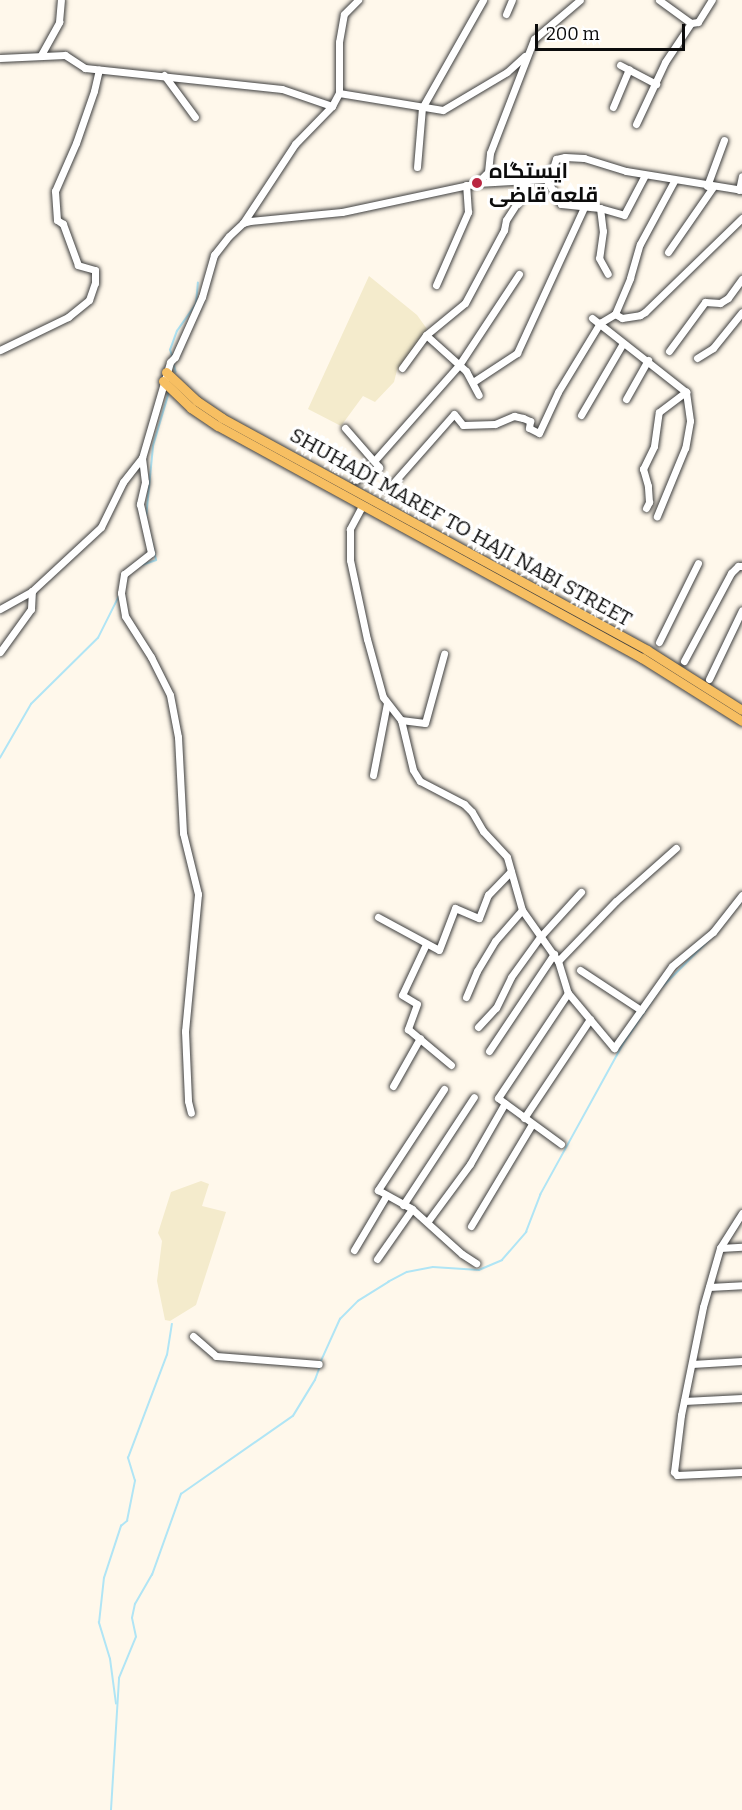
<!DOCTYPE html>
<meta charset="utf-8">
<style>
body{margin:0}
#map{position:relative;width:742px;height:1810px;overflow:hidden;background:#fff8eb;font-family:Bitter,Cairo,serif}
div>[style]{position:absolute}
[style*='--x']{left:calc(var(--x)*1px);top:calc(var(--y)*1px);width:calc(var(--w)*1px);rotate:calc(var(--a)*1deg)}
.farmland>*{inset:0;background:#f4ebcc}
.stream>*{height:1.5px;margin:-0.75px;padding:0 0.75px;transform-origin:0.75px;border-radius:0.75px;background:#b0e5f5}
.roads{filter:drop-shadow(0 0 2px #3f3f3f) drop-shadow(0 0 2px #3f3f3f)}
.minor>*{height:7px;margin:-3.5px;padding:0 3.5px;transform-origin:3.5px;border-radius:3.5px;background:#fff}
.major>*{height:9px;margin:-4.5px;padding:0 4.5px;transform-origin:4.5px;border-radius:4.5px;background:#f7bf62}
.dots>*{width:16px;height:16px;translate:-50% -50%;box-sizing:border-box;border:3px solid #fff;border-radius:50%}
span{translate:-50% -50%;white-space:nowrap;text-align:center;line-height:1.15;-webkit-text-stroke:6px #fff;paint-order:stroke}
.poi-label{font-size:21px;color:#0c0c0c;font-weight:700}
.left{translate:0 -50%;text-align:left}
.street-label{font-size:21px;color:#0c0c0c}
.scale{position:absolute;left:535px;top:24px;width:150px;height:27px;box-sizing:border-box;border:3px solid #0c0c0c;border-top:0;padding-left:8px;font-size:18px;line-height:21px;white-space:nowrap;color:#0c0c0c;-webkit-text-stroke:4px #fff;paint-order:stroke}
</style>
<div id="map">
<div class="farmland">
<div style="clip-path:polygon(369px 276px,417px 315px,427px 329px,397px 370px,394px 382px,375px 402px,363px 396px,341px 426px,308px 409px)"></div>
<div style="clip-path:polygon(201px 1181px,209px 1184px,202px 1206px,226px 1212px,196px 1305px,170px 1321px,165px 1320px,157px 1281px,162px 1241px,158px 1233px,171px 1192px)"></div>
</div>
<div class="stream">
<div style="--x:172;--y:356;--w:6;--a:-108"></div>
<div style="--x:170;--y:350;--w:20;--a:-70"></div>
<div style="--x:177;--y:331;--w:33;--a:-55"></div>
<div style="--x:196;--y:304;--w:21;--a:-85"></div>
<div style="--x:174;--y:364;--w:8;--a:76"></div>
<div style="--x:139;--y:566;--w:18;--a:-19"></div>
<div style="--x:156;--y:560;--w:43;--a:-103.4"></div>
<div style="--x:146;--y:518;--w:72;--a:-84.4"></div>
<div style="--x:153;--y:446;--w:56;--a:-73.5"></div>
<div style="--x:0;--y:758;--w:62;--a:-60.1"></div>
<div style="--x:31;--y:704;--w:94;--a:-44.6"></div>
<div style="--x:98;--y:638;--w:47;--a:-63.4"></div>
<div style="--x:718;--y:931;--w:37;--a:-52"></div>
<div style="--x:321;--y:1361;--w:46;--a:-65.7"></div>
<div style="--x:340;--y:1319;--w:25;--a:-45"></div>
<div style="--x:358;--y:1301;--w:36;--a:-32"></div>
<div style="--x:388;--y:1282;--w:21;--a:-28"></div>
<div style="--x:407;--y:1272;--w:26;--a:-11"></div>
<div style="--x:433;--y:1267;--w:46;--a:3.7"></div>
<div style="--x:479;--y:1270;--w:25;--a:-23"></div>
<div style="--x:502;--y:1260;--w:37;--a:-49"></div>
<div style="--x:526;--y:1232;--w:40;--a:-69"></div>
<div style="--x:540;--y:1195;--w:172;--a:-61.2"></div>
<div style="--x:623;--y:1044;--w:66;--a:-56.1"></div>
<div style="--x:660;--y:989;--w:71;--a:-45"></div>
<div style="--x:116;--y:1704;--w:45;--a:-97.6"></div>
<div style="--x:110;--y:1659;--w:38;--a:-107"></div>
<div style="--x:99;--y:1623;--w:45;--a:-83.7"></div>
<div style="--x:104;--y:1578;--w:55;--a:-71.9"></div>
<div style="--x:121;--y:1526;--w:8;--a:-40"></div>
<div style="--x:127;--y:1521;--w:41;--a:-78.7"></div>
<div style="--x:135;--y:1481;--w:24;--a:-107"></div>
<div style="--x:128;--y:1458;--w:110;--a:-69.3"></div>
<div style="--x:167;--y:1355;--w:31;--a:-81"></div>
<div style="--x:111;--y:1810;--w:132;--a:-86.5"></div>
<div style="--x:119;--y:1678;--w:44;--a:-67.5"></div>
<div style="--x:136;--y:1637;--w:19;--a:-102"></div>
<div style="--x:132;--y:1618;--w:14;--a:-78"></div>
<div style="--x:135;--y:1604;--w:34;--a:-60"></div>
<div style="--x:152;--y:1575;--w:86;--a:-70.3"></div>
<div style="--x:181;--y:1494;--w:136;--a:-34.9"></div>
<div style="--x:293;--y:1416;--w:42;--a:-58.6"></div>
<div style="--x:315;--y:1380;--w:15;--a:-70"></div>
</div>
<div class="roads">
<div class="minor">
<div style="--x:659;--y:0;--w:39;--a:36"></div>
<div style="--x:691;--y:23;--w:7;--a:-8"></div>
<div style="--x:698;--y:22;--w:26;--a:-58"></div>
<div style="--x:506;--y:14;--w:15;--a:-67"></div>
<div style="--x:41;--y:55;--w:38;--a:-61"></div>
<div style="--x:59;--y:22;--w:22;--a:-85"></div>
<div style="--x:0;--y:58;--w:65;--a:-2.6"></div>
<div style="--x:65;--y:55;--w:24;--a:33"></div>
<div style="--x:85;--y:68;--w:198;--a:6.1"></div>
<div style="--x:282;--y:89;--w:53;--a:18.8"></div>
<div style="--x:620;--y:65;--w:41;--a:27.8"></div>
<div style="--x:164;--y:75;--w:52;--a:53.6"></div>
<div style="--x:339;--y:93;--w:105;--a:9.3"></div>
<div style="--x:443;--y:110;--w:74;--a:-30.7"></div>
<div style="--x:507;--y:72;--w:24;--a:-42"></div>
<div style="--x:613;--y:107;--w:41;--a:-67.2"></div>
<div style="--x:636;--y:124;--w:68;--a:-64.9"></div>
<div style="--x:665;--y:62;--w:47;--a:-56.3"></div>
<div style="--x:417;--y:167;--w:59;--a:-85.2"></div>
<div style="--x:422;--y:108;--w:124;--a:-60.5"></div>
<div style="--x:546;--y:179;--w:29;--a:59"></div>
<div style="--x:561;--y:204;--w:39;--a:6"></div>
<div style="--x:600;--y:208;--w:25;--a:16"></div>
<div style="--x:624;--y:215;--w:45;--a:-62.3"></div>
<div style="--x:477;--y:183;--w:69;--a:-3.3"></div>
<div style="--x:546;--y:179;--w:7;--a:-45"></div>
<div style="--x:551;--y:174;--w:16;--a:-72"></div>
<div style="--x:556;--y:159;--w:9;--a:-13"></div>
<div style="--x:565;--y:157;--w:19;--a:3"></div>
<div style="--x:584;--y:158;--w:44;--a:17.2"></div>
<div style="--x:626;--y:171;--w:118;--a:9.3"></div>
<div style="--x:707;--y:186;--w:49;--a:-69.7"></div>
<div style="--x:739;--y:190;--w:14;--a:-78"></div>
<div style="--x:600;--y:208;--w:23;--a:83"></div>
<div style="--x:603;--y:231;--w:27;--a:98"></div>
<div style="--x:599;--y:258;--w:18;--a:61"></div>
<div style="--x:243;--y:223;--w:95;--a:-56.6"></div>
<div style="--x:295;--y:144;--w:53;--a:-45.8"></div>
<div style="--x:332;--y:106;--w:15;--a:-62"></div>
<div style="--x:339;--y:93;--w:51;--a:-90"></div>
<div style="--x:339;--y:42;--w:28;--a:-80"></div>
<div style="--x:344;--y:14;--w:20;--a:-45"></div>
<div style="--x:668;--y:252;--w:79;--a:-55.3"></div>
<div style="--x:436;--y:285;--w:80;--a:-66.3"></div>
<div style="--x:468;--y:212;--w:27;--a:-94"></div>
<div style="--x:615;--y:314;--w:8;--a:30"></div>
<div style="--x:622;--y:318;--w:18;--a:-9"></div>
<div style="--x:640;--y:315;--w:6;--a:-31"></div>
<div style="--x:645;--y:312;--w:135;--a:-44.1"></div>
<div style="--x:592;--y:318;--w:120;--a:38.2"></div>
<div style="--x:686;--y:392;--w:29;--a:82"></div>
<div style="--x:690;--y:421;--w:27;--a:100"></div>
<div style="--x:685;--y:448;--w:74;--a:112.4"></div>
<div style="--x:426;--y:335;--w:54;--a:42"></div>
<div style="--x:466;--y:371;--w:27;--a:62"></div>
<div style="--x:0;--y:350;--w:76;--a:-25.9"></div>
<div style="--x:68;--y:317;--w:27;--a:-39"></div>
<div style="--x:89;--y:300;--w:18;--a:-71"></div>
<div style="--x:95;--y:283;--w:13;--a:-90"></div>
<div style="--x:95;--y:270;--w:18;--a:-164"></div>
<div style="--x:78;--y:265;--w:44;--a:-110.1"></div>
<div style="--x:63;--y:224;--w:7;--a:-146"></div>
<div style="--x:57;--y:220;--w:29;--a:-94"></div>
<div style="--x:55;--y:191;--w:52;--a:-66.4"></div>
<div style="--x:76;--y:143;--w:55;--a:-70.9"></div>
<div style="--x:94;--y:91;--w:22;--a:-77"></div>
<div style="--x:669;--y:351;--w:61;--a:-53.7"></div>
<div style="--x:705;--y:302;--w:15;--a:4"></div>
<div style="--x:720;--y:303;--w:9;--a:-32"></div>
<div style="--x:728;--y:298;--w:24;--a:-54"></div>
<div style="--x:697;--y:358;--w:19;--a:-32"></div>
<div style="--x:713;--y:348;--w:46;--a:-51.1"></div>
<div style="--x:402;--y:368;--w:41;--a:-54"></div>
<div style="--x:426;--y:335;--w:50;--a:-39.4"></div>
<div style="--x:465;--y:303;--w:83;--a:-61.9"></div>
<div style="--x:504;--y:230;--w:10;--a:-79"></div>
<div style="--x:506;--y:220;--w:27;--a:-57"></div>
<div style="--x:521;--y:197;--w:15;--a:-82"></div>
<div style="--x:473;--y:382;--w:53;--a:-33.4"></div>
<div style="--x:517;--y:353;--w:161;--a:-65.3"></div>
<div style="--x:626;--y:399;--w:45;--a:-60.6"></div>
<div style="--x:581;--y:415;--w:83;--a:-59.7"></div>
<div style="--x:345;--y:428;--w:52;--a:48.9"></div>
<div style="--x:379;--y:467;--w:26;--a:151"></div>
<div style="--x:142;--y:458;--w:24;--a:83"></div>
<div style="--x:145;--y:482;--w:23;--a:103"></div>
<div style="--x:140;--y:504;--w:50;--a:77.3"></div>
<div style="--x:151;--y:553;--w:34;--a:142"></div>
<div style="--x:124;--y:574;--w:19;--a:99"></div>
<div style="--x:121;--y:593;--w:23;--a:80"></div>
<div style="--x:125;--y:616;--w:49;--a:57.6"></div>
<div style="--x:151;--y:657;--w:42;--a:63.4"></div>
<div style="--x:170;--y:695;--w:43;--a:79.2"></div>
<div style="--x:178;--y:737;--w:96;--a:87"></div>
<div style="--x:183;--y:833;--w:63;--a:76.2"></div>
<div style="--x:198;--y:894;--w:138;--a:95.4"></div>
<div style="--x:185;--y:1031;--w:70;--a:87.5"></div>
<div style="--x:188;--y:1101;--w:12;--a:76"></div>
<div style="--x:375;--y:460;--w:127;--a:-48.5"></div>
<div style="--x:459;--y:365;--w:109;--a:-56.6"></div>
<div style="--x:387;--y:490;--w:101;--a:-48.6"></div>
<div style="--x:454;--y:414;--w:14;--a:51"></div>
<div style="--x:463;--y:425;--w:32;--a:-2"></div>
<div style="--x:495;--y:424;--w:21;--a:-23"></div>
<div style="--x:514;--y:416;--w:9;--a:13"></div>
<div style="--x:523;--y:418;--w:8;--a:23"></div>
<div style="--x:530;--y:421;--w:7;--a:98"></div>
<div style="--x:529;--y:428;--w:11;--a:27"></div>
<div style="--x:539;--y:433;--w:45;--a:-65.1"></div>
<div style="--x:558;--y:392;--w:81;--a:-58.7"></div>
<div style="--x:600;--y:323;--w:17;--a:-31"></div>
<div style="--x:615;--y:314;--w:39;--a:-67"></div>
<div style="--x:630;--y:278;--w:35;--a:-74"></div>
<div style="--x:640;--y:244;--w:72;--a:-61.6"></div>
<div style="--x:361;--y:508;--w:24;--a:118"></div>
<div style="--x:350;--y:529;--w:31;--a:90"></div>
<div style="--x:350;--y:560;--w:81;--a:77.9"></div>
<div style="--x:367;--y:639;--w:60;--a:74.6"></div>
<div style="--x:383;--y:697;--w:29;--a:52"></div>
<div style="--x:401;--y:720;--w:51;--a:76.5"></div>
<div style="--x:413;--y:770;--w:13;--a:58"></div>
<div style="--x:420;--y:781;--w:50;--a:27.6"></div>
<div style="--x:464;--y:804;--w:11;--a:45"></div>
<div style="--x:472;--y:812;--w:22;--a:60"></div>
<div style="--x:483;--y:831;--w:35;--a:47"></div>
<div style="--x:507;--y:857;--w:55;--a:74.2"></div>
<div style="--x:522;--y:910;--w:62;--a:54.8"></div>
<div style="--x:558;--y:961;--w:34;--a:73"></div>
<div style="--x:568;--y:993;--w:72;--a:50.1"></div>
<div style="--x:614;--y:1048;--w:100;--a:-54.7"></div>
<div style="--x:672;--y:966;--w:53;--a:-39.7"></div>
<div style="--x:713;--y:932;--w:47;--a:-51.9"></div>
<div style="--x:646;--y:508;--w:7;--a:-63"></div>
<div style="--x:649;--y:502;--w:16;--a:-94"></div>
<div style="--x:648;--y:486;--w:18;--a:-106"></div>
<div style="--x:643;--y:469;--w:25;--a:-64"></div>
<div style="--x:654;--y:446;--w:34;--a:-82"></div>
<div style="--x:659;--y:412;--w:34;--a:-37"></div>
<div style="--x:0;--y:609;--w:37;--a:-29"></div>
<div style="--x:32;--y:591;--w:94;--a:-42.8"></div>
<div style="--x:101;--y:527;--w:50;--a:-63.9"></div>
<div style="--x:123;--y:482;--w:31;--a:-52"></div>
<div style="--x:142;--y:458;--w:100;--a:-73.7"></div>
<div style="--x:170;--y:362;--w:7;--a:-45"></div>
<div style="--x:175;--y:357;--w:66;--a:-65.8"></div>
<div style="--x:202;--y:297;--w:44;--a:-74.1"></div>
<div style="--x:214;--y:255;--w:24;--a:-52"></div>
<div style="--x:229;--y:236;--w:19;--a:-43"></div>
<div style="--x:243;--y:223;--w:7;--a:-16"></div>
<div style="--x:250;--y:221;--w:92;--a:-5.6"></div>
<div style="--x:342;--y:212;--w:138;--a:-12.1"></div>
<div style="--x:477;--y:183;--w:16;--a:-45"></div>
<div style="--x:488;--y:172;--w:19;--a:-84"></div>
<div style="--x:490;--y:153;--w:122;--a:-68.9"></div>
<div style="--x:534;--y:39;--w:60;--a:-40.3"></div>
<div style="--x:659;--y:642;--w:88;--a:-63.7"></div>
<div style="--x:0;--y:652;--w:53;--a:-54.2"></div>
<div style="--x:31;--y:609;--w:18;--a:-87"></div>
<div style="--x:684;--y:661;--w:100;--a:-61.9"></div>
<div style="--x:731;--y:573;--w:10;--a:-45"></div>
<div style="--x:738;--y:566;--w:4;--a:0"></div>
<div style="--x:709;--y:679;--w:76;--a:-64.4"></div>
<div style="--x:401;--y:720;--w:24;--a:7"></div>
<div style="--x:425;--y:723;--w:72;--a:-74.6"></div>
<div style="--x:373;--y:775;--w:73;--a:-79"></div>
<div style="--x:378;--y:917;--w:69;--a:28.4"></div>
<div style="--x:439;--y:950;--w:45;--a:-69.1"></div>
<div style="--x:455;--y:908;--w:26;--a:23"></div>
<div style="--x:479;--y:918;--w:25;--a:-69"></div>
<div style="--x:488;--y:895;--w:33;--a:-46"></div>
<div style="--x:426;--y:944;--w:56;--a:115.2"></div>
<div style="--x:402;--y:995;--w:17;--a:31"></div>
<div style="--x:417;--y:1004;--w:27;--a:110"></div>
<div style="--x:408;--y:1029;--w:56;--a:39.9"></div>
<div style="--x:558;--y:961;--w:83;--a:-46"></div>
<div style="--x:616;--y:901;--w:80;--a:-41.5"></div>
<div style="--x:580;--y:970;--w:73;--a:33.3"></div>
<div style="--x:466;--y:997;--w:28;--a:-67"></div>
<div style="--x:477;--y:971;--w:35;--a:-59"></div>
<div style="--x:495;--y:941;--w:41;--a:-48.9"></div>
<div style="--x:478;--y:1027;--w:26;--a:-47"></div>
<div style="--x:496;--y:1008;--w:34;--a:-64"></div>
<div style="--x:511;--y:977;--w:49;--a:-54.1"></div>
<div style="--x:540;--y:937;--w:61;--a:-47.7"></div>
<div style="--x:489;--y:1051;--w:117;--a:-56.2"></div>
<div style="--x:393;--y:1086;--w:55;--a:-60.6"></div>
<div style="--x:444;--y:1089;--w:121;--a:123.2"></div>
<div style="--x:378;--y:1190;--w:39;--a:29"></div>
<div style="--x:412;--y:1209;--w:67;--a:42"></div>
<div style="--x:462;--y:1254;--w:17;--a:33"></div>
<div style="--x:524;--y:1118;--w:119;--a:-56.3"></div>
<div style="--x:561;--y:1144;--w:78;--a:-143.9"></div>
<div style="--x:498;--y:1098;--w:126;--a:-56.3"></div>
<div style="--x:403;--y:1205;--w:129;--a:-56.7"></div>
<div style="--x:742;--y:1213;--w:41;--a:122.2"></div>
<div style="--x:720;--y:1248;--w:61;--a:106.1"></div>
<div style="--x:703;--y:1307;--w:110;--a:101.5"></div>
<div style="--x:681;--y:1415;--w:57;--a:97"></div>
<div style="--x:674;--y:1472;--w:4;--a:45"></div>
<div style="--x:677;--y:1475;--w:65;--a:-2.6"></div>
<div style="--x:428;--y:1221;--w:71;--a:-53.6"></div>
<div style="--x:470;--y:1164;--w:70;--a:-60.2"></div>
<div style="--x:471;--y:1226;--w:119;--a:-59.1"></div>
<div style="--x:720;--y:1248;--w:22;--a:-3"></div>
<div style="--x:354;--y:1250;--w:63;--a:-59.3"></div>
<div style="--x:377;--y:1259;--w:61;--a:-55"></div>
<div style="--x:709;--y:1287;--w:33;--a:-3"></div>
<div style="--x:193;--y:1336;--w:30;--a:41"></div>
<div style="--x:216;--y:1356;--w:103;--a:4.4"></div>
<div style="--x:692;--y:1364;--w:50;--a:-3.4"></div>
<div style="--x:684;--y:1401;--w:58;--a:-3"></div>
</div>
<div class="major">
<div style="--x:166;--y:372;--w:42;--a:43.1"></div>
<div style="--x:197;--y:401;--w:30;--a:34"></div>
<div style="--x:222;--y:418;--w:484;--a:28.6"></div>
<div style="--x:647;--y:650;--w:112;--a:32.3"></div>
<div style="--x:163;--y:381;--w:39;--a:44"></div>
<div style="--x:191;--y:408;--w:32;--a:34"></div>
<div style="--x:218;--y:426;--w:483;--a:28.7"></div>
<div style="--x:642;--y:658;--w:118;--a:32.2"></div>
</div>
</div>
<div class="dots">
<div style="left:477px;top:183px;background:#ba2641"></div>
</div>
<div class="poi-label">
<span class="left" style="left:489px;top:183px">ایستگاه<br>قلعه قاضی</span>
</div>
<div class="street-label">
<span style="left:461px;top:527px;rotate:29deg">SHUHADI MAREF TO HAJI NABI STREET</span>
</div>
<div class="scale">200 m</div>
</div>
